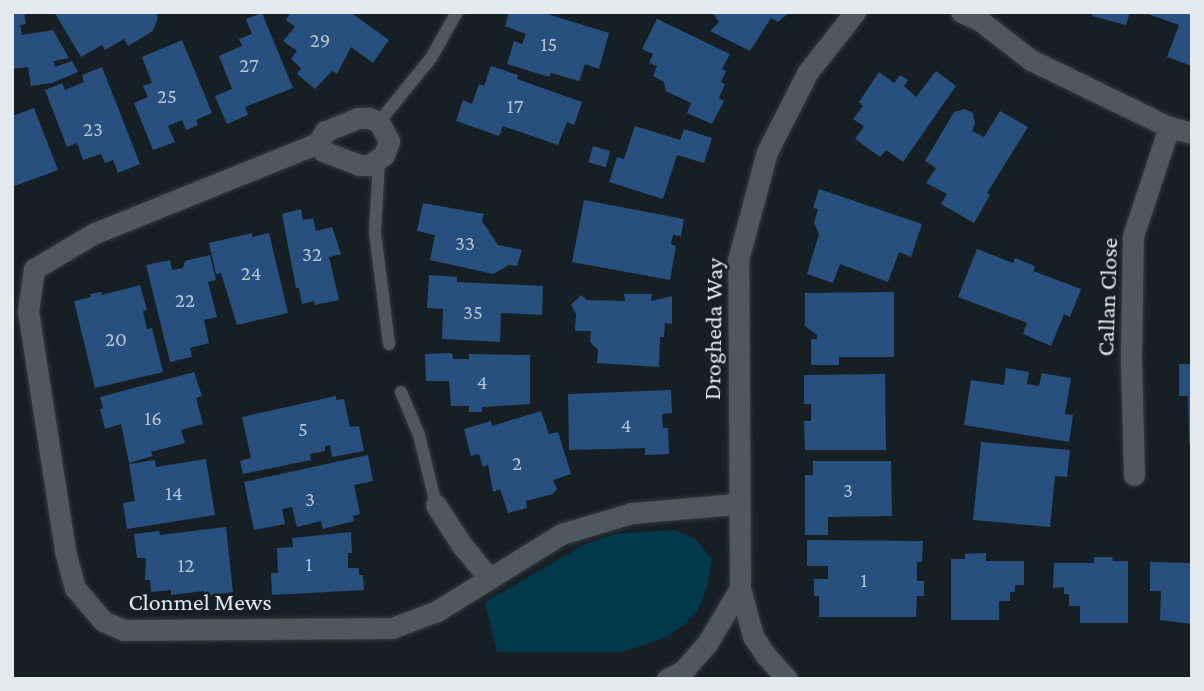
<!DOCTYPE html>
<style>
body{margin:0}
#map{position:relative;width:1204px;height:691px;overflow:hidden;background:#161f23;font-family:"Crimson Pro",serif}
div>[style]{position:absolute}
[style*='--x']{left:calc(var(--x)*1px);top:calc(var(--y)*1px);width:calc(var(--w)*1px);rotate:calc(var(--a)*1deg)}
.green>*{inset:0;background:#00394c}
.building>*{inset:0;background:#27507e;transform-origin:0 0}
.roads{filter:drop-shadow(0 0 2px #343a3d) drop-shadow(0 0 2px #343a3d)}
.lane>*{height:12px;margin:-6px;padding:0 6px;transform-origin:6px;border-radius:6px;background:#4e585d}
.street>*{height:21px;margin:-10.5px;padding:0 10.5px;transform-origin:10.5px;border-radius:10.5px;background:#4e585d}
.secondary>*{height:21px;margin:-10.5px;padding:0 10.5px;transform-origin:10.5px;border-radius:10.5px;background:#4e585d}
span{translate:-50% -50%;white-space:nowrap;text-align:center;line-height:1.15;-webkit-text-stroke:5px #161f23;paint-order:stroke}
.number-label{font-size:21px;color:#b4c3d0}
.number-label span{-webkit-text-stroke-width:0}
.street-label{font-size:24px;color:#e3e9ec}
.frame{position:absolute;inset:0;border:14px solid #e3e9ec;pointer-events:none}
</style>
<div id="map">
<div class="green">
<div style="clip-path:polygon(675px 530px,695px 539px,712px 559px,707px 588px,696px 613px,681px 627px,662px 639px,622px 652px,497px 652px,485px 602px,585px 544px,614px 534px)"></div>
</div>
<div class="building">
<div style="clip-path:polygon(12px 12px,24px 12px,26px 24px,20px 25px,22px 35px,53px 30px,69px 58px,54px 61px,55px 67px,72px 61px,78px 72px,52px 83px,31px 86px,28px 67px,12px 69px)"></div>
<div style="clip-path:polygon(54px 12px,155px 12px,158px 17px,153px 31px,128px 46px,124px 39px,105px 50px,102px 45px,81px 57px)"></div>
<div style="clip-path:polygon(291px 12px,350px 12px,389px 40px,373px 63px,351px 47px,337px 74px,332px 71px,315px 89px,297px 74px,301px 68px,291px 59px,297px 51px,283px 41px,295px 27px,286px 20px)"></div>
<div style="clip-path:polygon(509px 12px,541px 12px,609px 33px,599px 69px,585px 64px,579px 81px,551px 73px,549px 77px,507px 64px,514px 41px,522px 44px,526px 34px,505px 26px)"></div>
<div style="clip-path:polygon(712px 12px,790px 12px,778px 22px,771px 18px,750px 51px,710px 31px,719px 22px)"></div>
<div style="clip-path:polygon(1093px 12px,1130px 12px,1126px 25px,1092px 16px)"></div>
<div style="clip-path:polygon(1192px 12px,1192px 66px,1167px 57px,1179px 25px,1145px 13px)"></div>
<div style="clip-path:polygon(262px 13px,293px 88px,245px 107px,248px 115px,227px 124px,215px 96px,232px 89px,219px 56px,242px 46px,239px 39px,252px 34px,246px 19px)"></div>
<div style="clip-path:polygon(657px 19px,730px 54px,722px 69px,726px 71px,721px 82px,725px 84px,719px 98px,724px 101px,712px 124px,687px 113px,691px 103px,666px 91px,664px 82px,653px 76px,657px 66px,649px 63px,653px 54px,642px 49px)"></div>
<div style="clip-path:polygon(182px 40px,212px 113px,196px 120px,198px 125px,186px 130px,182px 120px,168px 126px,175px 142px,153px 150px,134px 103px,148px 97px,143px 86px,152px 83px,142px 57px)"></div>
<div style="clip-path:polygon(491px 66px,518px 75px,517px 79px,582px 102px,574px 125px,567px 122px,558px 145px,503px 126px,499px 136px,456px 121px,463px 100px,472px 104px,479px 84px,484px 86px)"></div>
<div style="clip-path:polygon(102px 67px,140px 164px,118px 173px,113px 160px,105px 163px,101px 154px,83px 160px,77px 143px,67px 147px,45px 90px,62px 83px,65px 90px,84px 82px,82px 75px)"></div>
<div style="clip-path:polygon(936px 71px,956px 86px,903px 162px,886px 150px,880px 157px,855px 139px,864px 126px,853px 119px,863px 106px,859px 102px,879px 72px,894px 83px,900px 75px,908px 80px,904px 86px,916px 97px)"></div>
<div style="clip-path:polygon(34px 108px,58px 170px,12px 187px,12px 116px)"></div>
<div style="clip-path:polygon(965px 109px,973px 113px,975px 123px,972px 131px,984px 137px,1000px 111px,1028px 127px,987px 193px,990px 195px,974px 223px,941px 204px,947px 194px,926px 183px,936px 168px,925px 161px,954px 112px)"></div>
<div style="clip-path:polygon(635px 126px,680px 140px,684px 129px,712px 138px,704px 163px,677px 155px,663px 199px,609px 182px,617px 157px,624px 159px)"></div>
<div style="left:593px;top:146px;width:18px;height:17px;rotate:16deg"></div>
<div style="clip-path:polygon(819px 189px,922px 224px,911px 257px,899px 252px,888px 282px,840px 264px,833px 283px,807px 274px,819px 234px,814px 223px,818px 209px,813px 208px)"></div>
<div style="clip-path:polygon(584px 200px,684px 219px,681px 236px,673px 235px,671px 244px,676px 246px,670px 280px,572px 262px)"></div>
<div style="clip-path:polygon(423px 203px,484px 214px,482px 221px,498px 245px,522px 250px,517px 266px,509px 265px,493px 274px,430px 260px,435px 235px,417px 231px)"></div>
<div style="clip-path:polygon(301px 209px,303px 220px,313px 218px,316px 231px,332px 227px,341px 254px,329px 257px,339px 300px,315px 305px,314px 301px,302px 304px,299px 288px,296px 288px,282px 214px)"></div>
<div style="clip-path:polygon(252px 233px,252px 237px,269px 233px,288px 313px,237px 325px,221px 273px,216px 274px,209px 243px)"></div>
<div style="clip-path:polygon(977px 249px,1013px 263px,1015px 258px,1035px 266px,1033px 271px,1081px 289px,1070px 317px,1064px 314px,1051px 346px,1023px 334px,1027px 323px,958px 297px)"></div>
<div style="clip-path:polygon(210px 255px,216px 280px,208px 282px,217px 317px,204px 320px,209px 343px,190px 348px,192px 357px,170px 362px,146px 265px,170px 260px,172px 270px,183px 268px,185px 261px)"></div>
<div style="clip-path:polygon(429px 275px,457px 277px,457px 282px,543px 286px,542px 315px,501px 313px,500px 342px,442px 339px,443px 309px,427px 308px)"></div>
<div style="clip-path:polygon(140px 285px,147px 310px,143px 311px,147px 329px,152px 328px,163px 372px,95px 388px,74px 301px,91px 297px,90px 294px,101px 292px,102px 295px)"></div>
<div style="clip-path:polygon(894px 292px,894px 357px,839px 357px,839px 365px,811px 365px,811px 339px,817px 339px,817px 335px,805px 326px,805px 293px)"></div>
<div style="clip-path:polygon(624px 294px,652px 294px,651px 301px,672px 296px,672px 324px,665px 323px,664px 337px,660px 337px,659px 367px,597px 363px,598px 350px,590px 342px,591px 331px,575px 331px,576px 314px,571px 305px,581px 295px,587px 300px,625px 301px)"></div>
<div style="clip-path:polygon(452px 353px,453px 359px,469px 359px,469px 354px,530px 355px,530px 404px,482px 407px,482px 412px,469px 412px,469px 406px,451px 406px,449px 381px,426px 381px,425px 354px)"></div>
<div style="clip-path:polygon(1179px 364px,1192px 364px,1192px 444px,1189px 444px,1188px 396px,1179px 396px)"></div>
<div style="clip-path:polygon(1006px 368px,1029px 372px,1027px 384px,1039px 386px,1042px 373px,1071px 378px,1065px 414px,1073px 415px,1069px 442px,964px 425px,971px 380px,1004px 385px)"></div>
<div style="clip-path:polygon(194px 372px,202px 396px,196px 398px,203px 424px,181px 430px,185px 443px,151px 452px,153px 456px,129px 463px,121px 424px,105px 429px,100px 409px,103px 408px,100px 397px)"></div>
<div style="clip-path:polygon(885px 374px,886px 450px,805px 450px,804px 421px,811px 421px,811px 404px,804px 404px,804px 375px)"></div>
<div style="clip-path:polygon(671px 390px,672px 413px,662px 414px,663px 428px,668px 428px,669px 454px,645px 455px,645px 448px,569px 450px,568px 394px)"></div>
<div style="clip-path:polygon(336px 396px,336px 400px,344px 399px,350px 427px,359px 426px,364px 451px,332px 457px,330px 445px,325px 446px,325px 451px,310px 454px,311px 460px,243px 474px,240px 461px,251px 458px,242px 417px)"></div>
<div style="clip-path:polygon(541px 411px,549px 434px,558px 432px,571px 474px,553px 480px,557px 489px,553px 494px,526px 501px,527px 508px,508px 513px,500px 489px,493px 492px,488px 465px,483px 467px,479px 454px,471px 456px,464px 429px,491px 421px,492px 426px)"></div>
<div style="clip-path:polygon(981px 442px,1070px 450px,1067px 477px,1055px 476px,1050px 527px,973px 520px)"></div>
<div style="clip-path:polygon(368px 455px,373px 481px,354px 485px,360px 514px,353px 516px,354px 521px,323px 529px,321px 521px,297px 527px,292px 507px,282px 509px,285px 524px,254px 530px,244px 482px)"></div>
<div style="clip-path:polygon(206px 459px,215px 515px,127px 529px,123px 503px,135px 501px,129px 464px,155px 460px,156px 467px)"></div>
<div style="clip-path:polygon(813px 461px,891px 461px,892px 516px,828px 517px,828px 535px,805px 535px,805px 475px,813px 475px)"></div>
<div style="clip-path:polygon(226px 527px,233px 592px,205px 596px,204px 591px,171px 595px,171px 590px,151px 592px,150px 580px,145px 580px,146px 558px,137px 558px,134px 534px,159px 531px,160px 535px)"></div>
<div style="clip-path:polygon(351px 532px,352px 553px,348px 553px,348px 568px,359px 568px,359px 575px,363px 575px,364px 590px,272px 595px,271px 573px,278px 573px,277px 548px,293px 547px,292px 538px)"></div>
<div style="clip-path:polygon(807px 540px,923px 541px,922px 562px,917px 562px,917px 581px,924px 581px,924px 596px,917px 596px,916px 617px,819px 617px,819px 596px,814px 596px,814px 579px,828px 579px,828px 566px,807px 566px)"></div>
<div style="clip-path:polygon(986px 553px,986px 561px,1024px 561px,1024px 585px,1015px 585px,1015px 592px,1010px 592px,1010px 601px,999px 601px,999px 620px,951px 620px,951px 559px,965px 559px,965px 554px)"></div>
<div style="clip-path:polygon(1094px 557px,1112px 557px,1113px 561px,1128px 561px,1128px 623px,1080px 623px,1080px 606px,1069px 606px,1069px 594px,1064px 594px,1064px 587px,1053px 588px,1054px 563px,1094px 563px)"></div>
<div style="clip-path:polygon(1150px 562px,1192px 563px,1192px 624px,1160px 620px,1161px 591px,1150px 591px)"></div>
</div>
<div class="roads">
<div class="lane">
<div style="--x:379;--y:122;--w:82;--a:-50.9"></div>
<div style="--x:431;--y:58;--w:53;--a:-60.5"></div>
<div style="--x:379;--y:161;--w:72;--a:93.2"></div>
<div style="--x:375;--y:233;--w:112;--a:82.8"></div>
<div style="--x:401;--y:392;--w:47;--a:67.3"></div>
<div style="--x:419;--y:435;--w:72;--a:76.3"></div>
</div>
<div class="street">
<div style="--x:318;--y:143;--w:9;--a:58"></div>
<div style="--x:323;--y:151;--w:39;--a:21"></div>
<div style="--x:359;--y:165;--w:10;--a:0"></div>
<div style="--x:369;--y:165;--w:18;--a:-34"></div>
<div style="--x:384;--y:155;--w:15;--a:-70"></div>
<div style="--x:389;--y:141;--w:21;--a:-118"></div>
<div style="--x:379;--y:122;--w:11;--a:-158"></div>
<div style="--x:369;--y:118;--w:11;--a:180"></div>
<div style="--x:358;--y:118;--w:35;--a:158"></div>
<div style="--x:325;--y:131;--w:14;--a:120"></div>
<div style="--x:318;--y:143;--w:243;--a:158"></div>
<div style="--x:93;--y:234;--w:69;--a:149.3"></div>
<div style="--x:34;--y:269;--w:42;--a:98.1"></div>
<div style="--x:28;--y:311;--w:243;--a:81.2"></div>
<div style="--x:65;--y:551;--w:38;--a:75"></div>
<div style="--x:75;--y:588;--w:43;--a:49.7"></div>
<div style="--x:103;--y:621;--w:22;--a:24"></div>
<div style="--x:123;--y:630;--w:269;--a:-0.4"></div>
<div style="--x:392;--y:628;--w:48;--a:-20.7"></div>
<div style="--x:437;--y:611;--w:146;--a:-31.8"></div>
<div style="--x:561;--y:534;--w:74;--a:-16.5"></div>
<div style="--x:632;--y:513;--w:106;--a:-4.9"></div>
<div style="--x:1134;--y:475;--w:118;--a:-91.5"></div>
<div style="--x:1131;--y:357;--w:121;--a:-89.1"></div>
<div style="--x:1133;--y:236;--w:115;--a:-71.7"></div>
<div style="--x:436;--y:505;--w:46;--a:57.3"></div>
<div style="--x:461;--y:544;--w:43;--a:50.7"></div>
<div style="--x:667;--y:679;--w:18;--a:-27"></div>
<div style="--x:683;--y:671;--w:38;--a:-49"></div>
<div style="--x:708;--y:642;--w:63;--a:-59.3"></div>
<div style="--x:787;--y:679;--w:30;--a:-132"></div>
<div style="--x:767;--y:657;--w:25;--a:-124"></div>
<div style="--x:753;--y:636;--w:50;--a:-105.2"></div>
<div style="--x:740;--y:588;--w:328;--a:-90.3"></div>
<div style="--x:738;--y:260;--w:112;--a:-75"></div>
<div style="--x:767;--y:152;--w:89;--a:-63.1"></div>
<div style="--x:807;--y:73;--w:78;--a:-51.8"></div>
</div>
<div class="secondary">
<div style="--x:961;--y:12;--w:20;--a:24"></div>
<div style="--x:979;--y:20;--w:66;--a:37.6"></div>
<div style="--x:1031;--y:60;--w:153;--a:25.9"></div>
<div style="--x:1169;--y:127;--w:24;--a:15"></div>
</div>
</div>
<div class="number-label">
<span style="left:320px;top:40px">29</span>
<span style="left:549px;top:44px">15</span>
<span style="left:249px;top:65px">27</span>
<span style="left:167px;top:96px">25</span>
<span style="left:515px;top:106px">17</span>
<span style="left:93px;top:129px">23</span>
<span style="left:465px;top:243px">33</span>
<span style="left:312px;top:254px">32</span>
<span style="left:251px;top:273px">24</span>
<span style="left:185px;top:300px">22</span>
<span style="left:473px;top:312px">35</span>
<span style="left:116px;top:339px">20</span>
<span style="left:482px;top:382px">4</span>
<span style="left:153px;top:418px">16</span>
<span style="left:626px;top:425px">4</span>
<span style="left:303px;top:429px">5</span>
<span style="left:517px;top:463px">2</span>
<span style="left:848px;top:490px">3</span>
<span style="left:174px;top:493px">14</span>
<span style="left:310px;top:499px">3</span>
<span style="left:309px;top:564px">1</span>
<span style="left:186px;top:565px">12</span>
<span style="left:864px;top:580px">1</span>
</div>
<div class="street-label">
<span style="left:1107px;top:297px;rotate:-88deg">Callan Close</span>
<span style="left:713px;top:329px;rotate:-89deg">Drogheda Way</span>
<span style="left:200px;top:602px">Clonmel Mews</span>
</div>
<div class="frame"></div>
</div>
